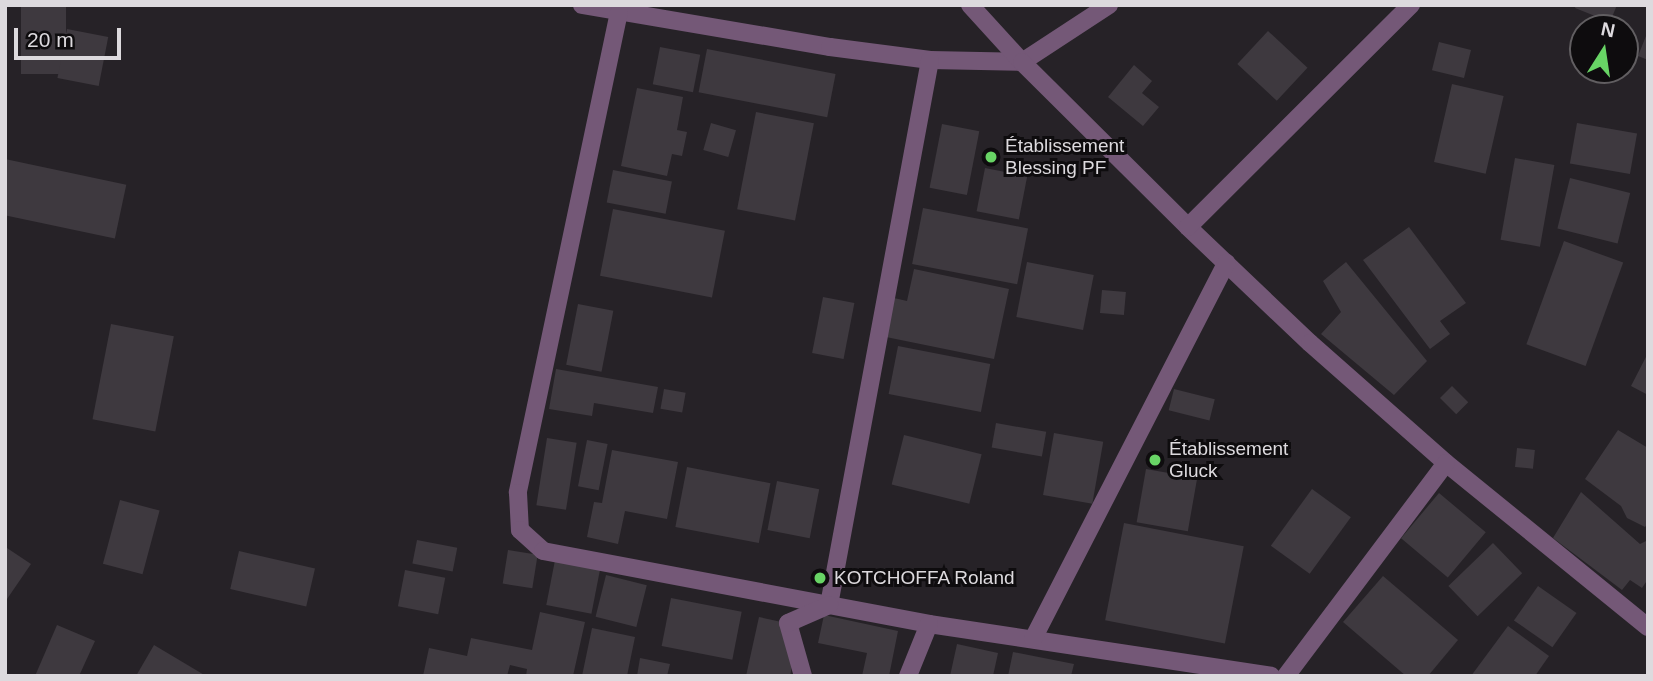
<!DOCTYPE html>
<meta charset="utf-8">
<style>
body{margin:0}
#map{position:relative;width:1653px;height:681px;overflow:hidden;background:#262227;font-family:Arial,sans-serif}
div>[style]{position:absolute}
[style*='--x']{left:calc(var(--x)*1px);top:calc(var(--y)*1px);width:calc(var(--w)*1px);rotate:calc(var(--a)*1deg)}
.building>*{inset:0;background:#3e393f;transform-origin:0 0}
.minor>*{height:18px;margin:-9px;padding:0 9px;transform-origin:9px;border-radius:9px;background:#745877}
.dots>*{width:19px;height:19px;translate:-50% -50%;box-sizing:border-box;border:4px solid #0e0c0e;border-radius:50%}
span{translate:-50% -50%;white-space:nowrap;text-align:center;line-height:1.15;-webkit-text-stroke:6px #0e0c0e;paint-order:stroke}
.poi-label{font-size:19px;color:#dddade}
.left{translate:0 -50%;text-align:left}
.frame{position:absolute;inset:0;border:7px solid #dddade;pointer-events:none}
.north{position:absolute;left:1569px;top:14px;width:70px;height:70px;box-sizing:border-box;background:#0e0c0e;border:2px solid #615e61;border-radius:50%;rotate:12deg;font-size:19px;font-weight:700;line-height:28px;text-align:center;color:#dddade}
.north::after{content:'';display:block;margin:auto;width:24px;height:32px;background:#68d465;clip-path:polygon(50% 0,100% 100%,50% 72%,0 100%)}
.scale{position:absolute;left:14px;top:28px;width:107px;height:32px;box-sizing:border-box;border:4px solid #dddade;border-top:0;padding-left:9px;font-size:21px;line-height:24px;white-space:nowrap;color:#dddade;-webkit-text-stroke:5px #0e0c0e;paint-order:stroke}
</style>
<div id="map">
<div class="building">
<div style="left:21px;top:5px;width:45px;height:69px"></div>
<div style="clip-path:polygon(1576px 5px,1617px 5px,1610px 22px,1575px 8px)"></div>
<div style="left:67px;top:29px;width:42px;height:50px;rotate:11deg"></div>
<div style="left:1268px;top:31px;width:54px;height:45px;rotate:43deg"></div>
<div style="clip-path:polygon(1648px 31px,1648px 60px,1638px 56px)"></div>
<div style="left:1439px;top:42px;width:33px;height:29px;rotate:14deg"></div>
<div style="left:660px;top:47px;width:41px;height:38px;rotate:11deg"></div>
<div style="left:707px;top:49px;width:131px;height:44px;rotate:11deg"></div>
<div style="clip-path:polygon(1134px 65px,1152px 81px,1142px 93px,1159px 107px,1143px 126px,1108px 97px)"></div>
<div style="left:1452px;top:84px;width:53px;height:80px;rotate:13deg"></div>
<div style="clip-path:polygon(637px 88px,683px 97px,677px 130px,687px 132px,682px 156px,672px 154px,667px 176px,621px 166px)"></div>
<div style="left:756px;top:112px;width:59px;height:99px;rotate:11deg"></div>
<div style="left:711px;top:123px;width:26px;height:28px;rotate:16deg"></div>
<div style="left:1577px;top:123px;width:61px;height:41px;rotate:10deg"></div>
<div style="left:942px;top:124px;width:38px;height:65px;rotate:11deg"></div>
<div style="left:1515px;top:158px;width:40px;height:83px;rotate:10deg"></div>
<div style="left:5px;top:159px;width:124px;height:55px;rotate:12deg"></div>
<div style="left:985px;top:168px;width:43px;height:44px;rotate:11deg"></div>
<div style="left:613px;top:170px;width:60px;height:33px;rotate:11deg"></div>
<div style="left:1570px;top:178px;width:62px;height:52px;rotate:14deg"></div>
<div style="left:923px;top:208px;width:107px;height:57px;rotate:11deg"></div>
<div style="left:613px;top:209px;width:114px;height:68px;rotate:11deg"></div>
<div style="clip-path:polygon(1409px 227px,1466px 303px,1440px 321px,1450px 334px,1430px 349px,1363px 260px)"></div>
<div style="left:1564px;top:241px;width:63px;height:110px;rotate:20deg"></div>
<div style="left:1027px;top:262px;width:68px;height:56px;rotate:11deg"></div>
<div style="clip-path:polygon(1346px 262px,1427px 361px,1394px 395px,1321px 334px,1341px 312px,1323px 281px)"></div>
<div style="clip-path:polygon(914px 269px,1009px 289px,994px 359px,886px 337px,894px 298px,907px 301px)"></div>
<div style="left:1102px;top:290px;width:24px;height:23px;rotate:5deg"></div>
<div style="left:823px;top:297px;width:32px;height:57px;rotate:11deg"></div>
<div style="left:578px;top:304px;width:36px;height:62px;rotate:11deg"></div>
<div style="left:111px;top:324px;width:64px;height:97px;rotate:11deg"></div>
<div style="left:898px;top:346px;width:94px;height:49px;rotate:11deg"></div>
<div style="clip-path:polygon(1648px 353px,1648px 395px,1631px 386px)"></div>
<div style="clip-path:polygon(556px 369px,658px 387px,653px 413px,594px 403px,592px 416px,549px 409px)"></div>
<div style="left:1452px;top:386px;width:23px;height:17px;rotate:45deg"></div>
<div style="left:664px;top:389px;width:22px;height:20px;rotate:10deg"></div>
<div style="left:1174px;top:389px;width:42px;height:22px;rotate:14deg"></div>
<div style="left:996px;top:423px;width:51px;height:25px;rotate:10deg"></div>
<div style="clip-path:polygon(1618px 430px,1648px 448px,1648px 523px,1645px 527px,1627px 518px,1621px 506px,1585px 479px)"></div>
<div style="left:1054px;top:433px;width:50px;height:63px;rotate:10deg"></div>
<div style="left:904px;top:435px;width:80px;height:51px;rotate:14deg"></div>
<div style="left:547px;top:438px;width:30px;height:68px;rotate:9deg"></div>
<div style="left:587px;top:440px;width:21px;height:47px;rotate:11deg"></div>
<div style="left:1517px;top:448px;width:18px;height:19px;rotate:6deg"></div>
<div style="clip-path:polygon(612px 450px,678px 462px,667px 519px,625px 511px,618px 544px,587px 537px,594px 502px,602px 503px)"></div>
<div style="left:687px;top:467px;width:85px;height:61px;rotate:11deg"></div>
<div style="left:1146px;top:469px;width:52px;height:54px;rotate:10deg"></div>
<div style="left:777px;top:481px;width:43px;height:50px;rotate:11deg"></div>
<div style="left:1312px;top:489px;width:48px;height:70px;rotate:36deg"></div>
<div style="clip-path:polygon(1581px 492px,1640px 544px,1648px 540px,1648px 579px,1642px 588px,1630px 580px,1622px 590px,1553px 538px)"></div>
<div style="left:1439px;top:493px;width:61px;height:59px;rotate:40deg"></div>
<div style="left:120px;top:500px;width:41px;height:66px;rotate:15deg"></div>
<div style="left:1124px;top:523px;width:122px;height:99px;rotate:11deg"></div>
<div style="left:417px;top:540px;width:41px;height:24px;rotate:11deg"></div>
<div style="left:1493px;top:543px;width:42px;height:62px;rotate:46deg"></div>
<div style="clip-path:polygon(7px 548px,31px 564px,5px 602px,5px 551px)"></div>
<div style="left:508px;top:550px;width:30px;height:34px;rotate:9deg"></div>
<div style="left:239px;top:551px;width:78px;height:39px;rotate:13deg"></div>
<div style="left:556px;top:555px;width:46px;height:51px;rotate:11deg"></div>
<div style="left:405px;top:570px;width:41px;height:37px;rotate:11deg"></div>
<div style="left:606px;top:575px;width:42px;height:43px;rotate:14deg"></div>
<div style="clip-path:polygon(1383px 576px,1458px 640px,1428px 676px,1406px 676px,1343px 622px)"></div>
<div style="left:1538px;top:586px;width:47px;height:42px;rotate:35deg"></div>
<div style="left:671px;top:598px;width:72px;height:49px;rotate:11deg"></div>
<div style="clip-path:polygon(540px 612px,585px 622px,573px 676px,526px 676px,527px 669px,510px 665px,507px 676px,423px 676px,429px 648px,467px 656px,471px 638px,532px 650px)"></div>
<div style="clip-path:polygon(824px 615px,898px 631px,889px 676px,862px 676px,867px 653px,818px 643px)"></div>
<div style="clip-path:polygon(759px 617px,800px 626px,790px 676px,746px 676px)"></div>
<div style="clip-path:polygon(57px 625px,95px 641px,79px 676px,35px 676px)"></div>
<div style="clip-path:polygon(1508px 626px,1549px 656px,1535px 676px,1471px 676px)"></div>
<div style="clip-path:polygon(592px 628px,635px 637px,627px 676px,582px 676px)"></div>
<div style="clip-path:polygon(957px 644px,998px 653px,993px 676px,950px 676px)"></div>
<div style="clip-path:polygon(154px 645px,206px 676px,136px 676px)"></div>
<div style="clip-path:polygon(1013px 652px,1074px 664px,1071px 676px,1008px 676px)"></div>
<div style="clip-path:polygon(640px 658px,670px 664px,667px 676px,637px 676px)"></div>
</div>
<div class="minor">
<div style="--x:582;--y:5;--w:252;--a:9.6"></div>
<div style="--x:830;--y:47;--w:101;--a:7.4"></div>
<div style="--x:930;--y:60;--w:92;--a:1.2"></div>
<div style="--x:1022;--y:62;--w:104;--a:-33.2"></div>
<div style="--x:970;--y:5;--w:77;--a:47.6"></div>
<div style="--x:1022;--y:62;--w:234;--a:44.8"></div>
<div style="--x:1188;--y:227;--w:168;--a:43.6"></div>
<div style="--x:1310;--y:343;--w:181;--a:41.4"></div>
<div style="--x:1446;--y:463;--w:260;--a:39.1"></div>
<div style="--x:619;--y:12;--w:491;--a:101.9"></div>
<div style="--x:518;--y:493;--w:37;--a:87"></div>
<div style="--x:520;--y:530;--w:31;--a:42"></div>
<div style="--x:543;--y:551;--w:393;--a:10.7"></div>
<div style="--x:929;--y:624;--w:346;--a:8.6"></div>
<div style="--x:1188;--y:227;--w:315;--a:-44.9"></div>
<div style="--x:829;--y:605;--w:554;--a:-79.5"></div>
<div style="--x:1033;--y:639;--w:423;--a:-62.8"></div>
<div style="--x:803;--y:676;--w:55;--a:-105.8"></div>
<div style="--x:788;--y:623;--w:45;--a:-23.7"></div>
<div style="--x:908;--y:676;--w:56;--a:-68"></div>
<div style="--x:1286;--y:676;--w:266;--a:-53.1"></div>
</div>
<div class="dots">
<div style="left:991px;top:157px;background:#68d465"></div>
<div style="left:1155px;top:460px;background:#68d465"></div>
<div style="left:820px;top:578px;background:#68d465"></div>
</div>
<div class="poi-label">
<span class="left" style="left:1005px;top:157px">Établissement<br>Blessing PF</span>
<span class="left" style="left:1169px;top:460px">Établissement<br>Gluck</span>
<span class="left" style="left:834px;top:578px">KOTCHOFFA Roland</span>
</div>
<div class="frame"></div>
<div class="north">N</div>
<div class="scale">20 m</div>
</div>
